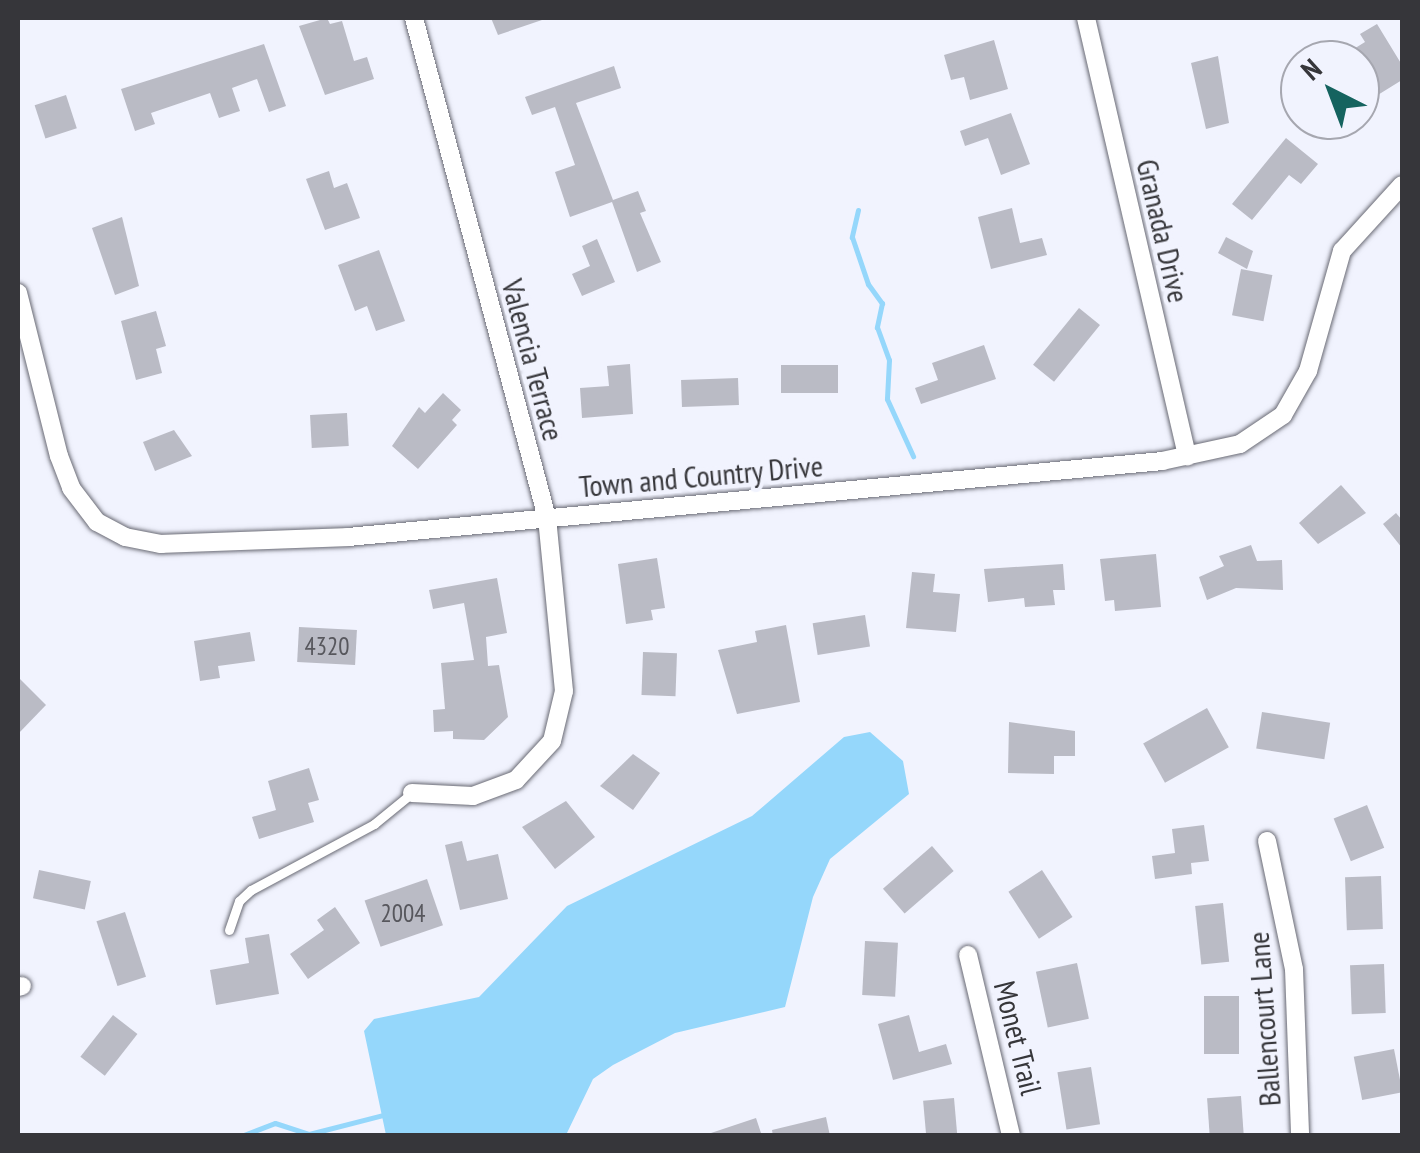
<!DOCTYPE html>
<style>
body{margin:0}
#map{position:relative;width:1420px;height:1153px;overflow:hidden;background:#f1f3fe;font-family:"PT Sans Narrow",sans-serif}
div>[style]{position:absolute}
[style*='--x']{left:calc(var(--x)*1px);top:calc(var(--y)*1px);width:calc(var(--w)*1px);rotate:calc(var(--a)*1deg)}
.water>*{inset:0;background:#95d7fb}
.stream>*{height:5px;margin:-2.5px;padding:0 2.5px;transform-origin:2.5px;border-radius:2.5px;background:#95d7fb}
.building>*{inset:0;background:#babbc5;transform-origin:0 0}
.roads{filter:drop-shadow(0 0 2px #696a74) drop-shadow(0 0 2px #696a74)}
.lane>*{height:9px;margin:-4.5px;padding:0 4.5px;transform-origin:4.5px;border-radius:4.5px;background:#fff}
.street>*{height:18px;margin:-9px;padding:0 9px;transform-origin:9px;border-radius:9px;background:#fff}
span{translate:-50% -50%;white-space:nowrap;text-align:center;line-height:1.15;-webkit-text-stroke:8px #f1f3fe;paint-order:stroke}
.number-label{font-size:25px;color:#57575d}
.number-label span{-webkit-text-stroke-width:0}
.street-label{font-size:30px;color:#36363a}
.frame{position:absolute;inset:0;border:20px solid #36363a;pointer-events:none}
.north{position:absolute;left:1280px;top:40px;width:100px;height:100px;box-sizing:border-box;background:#f1f3fe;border:2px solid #a6a7b0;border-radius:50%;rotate:318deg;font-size:28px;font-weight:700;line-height:40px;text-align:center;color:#36363a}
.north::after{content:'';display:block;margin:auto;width:35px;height:45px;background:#15635f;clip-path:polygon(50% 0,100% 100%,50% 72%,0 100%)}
</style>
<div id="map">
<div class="water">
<div style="clip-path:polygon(870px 732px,903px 761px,909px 794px,830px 859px,813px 897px,785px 1007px,675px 1033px,613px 1065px,593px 1079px,566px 1135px,386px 1135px,364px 1031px,374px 1019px,479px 997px,567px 906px,752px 816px,844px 737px)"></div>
</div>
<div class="stream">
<div style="--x:858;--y:210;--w:28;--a:103"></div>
<div style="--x:852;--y:237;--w:50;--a:71.2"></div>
<div style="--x:868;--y:284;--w:24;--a:54"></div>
<div style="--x:882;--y:303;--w:25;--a:102"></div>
<div style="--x:877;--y:327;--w:35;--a:70"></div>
<div style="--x:889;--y:360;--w:39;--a:93"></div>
<div style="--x:887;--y:399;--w:63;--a:65.5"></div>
<div style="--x:241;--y:1136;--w:36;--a:-21"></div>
<div style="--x:275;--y:1123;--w:36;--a:18"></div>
<div style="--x:309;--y:1134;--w:81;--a:-14.4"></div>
</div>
<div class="building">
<div style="clip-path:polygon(327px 18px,330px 24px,342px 21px,354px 61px,367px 57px,374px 79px,325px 95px,299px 26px)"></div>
<div style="clip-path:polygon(491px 18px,541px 18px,542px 20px,498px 35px)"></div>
<div style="clip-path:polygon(1377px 24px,1402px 65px,1402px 80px,1360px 106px,1360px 60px,1336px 60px,1365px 42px,1360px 34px)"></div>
<div style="clip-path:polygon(994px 40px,1008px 89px,970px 100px,964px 77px,951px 80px,944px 55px)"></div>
<div style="clip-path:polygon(264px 44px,286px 106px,269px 112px,257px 79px,232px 88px,240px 111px,219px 118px,210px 93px,151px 113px,155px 124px,135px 131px,121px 89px)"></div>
<div style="clip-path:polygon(1218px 56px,1229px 123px,1206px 129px,1191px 63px)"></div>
<div style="clip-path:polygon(614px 66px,621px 88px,576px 103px,613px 200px,638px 191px,646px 211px,640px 213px,661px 262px,637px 272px,612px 202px,570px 217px,555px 172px,575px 165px,555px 107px,532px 115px,525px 97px)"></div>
<div style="left:66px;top:95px;width:35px;height:33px;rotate:72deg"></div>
<div style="clip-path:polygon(1011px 113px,1030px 164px,1001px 175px,988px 138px,965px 146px,960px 131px)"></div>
<div style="clip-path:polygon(1286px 138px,1318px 164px,1301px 184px,1289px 175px,1252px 220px,1232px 204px)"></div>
<div style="clip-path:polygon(329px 171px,334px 188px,347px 183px,360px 218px,325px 230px,306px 179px)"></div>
<div style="clip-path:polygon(1012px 208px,1020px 243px,1042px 238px,1047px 255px,991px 269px,978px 217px)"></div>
<div style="clip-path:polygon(122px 217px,139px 286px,115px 295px,92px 228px)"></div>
<div style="clip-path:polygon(1226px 237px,1253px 251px,1247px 269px,1218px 253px)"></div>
<div style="clip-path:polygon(597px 239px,615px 282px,582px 296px,572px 274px,590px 266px,582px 246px)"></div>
<div style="clip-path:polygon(379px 250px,405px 321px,376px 331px,367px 306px,355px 311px,338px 265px)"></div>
<div style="left:1241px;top:269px;width:32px;height:47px;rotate:11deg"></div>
<div style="left:1079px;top:308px;width:27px;height:73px;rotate:39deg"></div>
<div style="clip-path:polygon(156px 311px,166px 346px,156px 349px,162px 373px,136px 380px,121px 321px)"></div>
<div style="clip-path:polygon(984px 345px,996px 379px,921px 404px,915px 388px,938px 380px,932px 363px)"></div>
<div style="clip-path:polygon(630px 364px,633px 414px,582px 418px,580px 388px,609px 386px,607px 366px)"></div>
<div style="left:838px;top:365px;width:28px;height:57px;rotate:90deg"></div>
<div style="left:738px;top:378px;width:27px;height:57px;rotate:88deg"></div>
<div style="clip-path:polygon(443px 393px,461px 410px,452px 420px,457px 425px,418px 469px,392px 446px,419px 407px,425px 413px)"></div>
<div style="left:347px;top:413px;width:33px;height:37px;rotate:87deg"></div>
<div style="clip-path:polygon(174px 430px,192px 456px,155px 471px,143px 442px)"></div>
<div style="clip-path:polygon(1341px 485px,1366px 513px,1318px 544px,1299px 523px)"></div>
<div style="clip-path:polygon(1396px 513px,1402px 520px,1402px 548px,1383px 524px)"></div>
<div style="clip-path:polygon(1251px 545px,1257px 561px,1282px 560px,1283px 590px,1236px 588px,1207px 600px,1199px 577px,1224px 566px,1219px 556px)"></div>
<div style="clip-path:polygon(1156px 554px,1161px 607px,1115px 611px,1114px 600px,1105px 601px,1100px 559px)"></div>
<div style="clip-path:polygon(657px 558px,665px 608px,651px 610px,653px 620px,626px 624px,618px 564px)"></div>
<div style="clip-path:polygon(1063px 564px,1065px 590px,1053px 590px,1055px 605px,1025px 607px,1024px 598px,988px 602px,984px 569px)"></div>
<div style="clip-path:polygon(912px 572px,935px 574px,933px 592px,960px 594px,956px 632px,906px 628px)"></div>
<div style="clip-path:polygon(497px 578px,507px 633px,486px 637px,488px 666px,499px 665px,508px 717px,484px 740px,453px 739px,453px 731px,434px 732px,433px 710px,445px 709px,441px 663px,474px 660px,464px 603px,433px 609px,429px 590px)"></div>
<div style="left:865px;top:615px;width:32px;height:53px;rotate:81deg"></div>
<div style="clip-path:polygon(786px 625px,800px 702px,737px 714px,718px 650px,757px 642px,755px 631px)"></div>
<div style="left:299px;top:627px;width:58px;height:35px;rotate:3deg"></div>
<div style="clip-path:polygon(250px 632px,255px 661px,218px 666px,220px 678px,200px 681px,194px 641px)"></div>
<div style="left:643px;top:652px;width:34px;height:43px;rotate:2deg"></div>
<div style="clip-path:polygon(18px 677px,46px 705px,18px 734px)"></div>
<div style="left:1207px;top:708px;width:45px;height:73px;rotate:61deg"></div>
<div style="left:1262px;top:712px;width:69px;height:37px;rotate:9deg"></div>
<div style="clip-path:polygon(1009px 722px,1075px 731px,1075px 756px,1054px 756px,1054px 774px,1008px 773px)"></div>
<div style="clip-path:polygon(633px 754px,660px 773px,633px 810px,600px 786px)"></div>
<div style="clip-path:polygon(309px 768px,319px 800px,308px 803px,314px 822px,259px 839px,252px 817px,276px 810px,268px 781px)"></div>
<div style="clip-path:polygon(566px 801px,595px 837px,555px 869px,522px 827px)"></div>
<div style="left:1367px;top:805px;width:46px;height:36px;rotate:68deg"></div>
<div style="clip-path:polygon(1204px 825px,1209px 861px,1191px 863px,1192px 874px,1155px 879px,1152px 856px,1175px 853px,1172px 829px)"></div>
<div style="clip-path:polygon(462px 841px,467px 861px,498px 854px,508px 899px,460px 910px,445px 845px)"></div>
<div style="left:932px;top:846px;width:33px;height:65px;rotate:49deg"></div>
<div style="left:39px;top:870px;width:53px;height:29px;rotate:12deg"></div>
<div style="left:1042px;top:870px;width:56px;height:40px;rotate:57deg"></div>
<div style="left:1381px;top:876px;width:53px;height:36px;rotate:88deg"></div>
<div style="left:427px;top:879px;width:49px;height:66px;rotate:71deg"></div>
<div style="left:1223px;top:903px;width:59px;height:28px;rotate:84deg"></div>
<div style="clip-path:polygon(335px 907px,360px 943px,308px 979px,290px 954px,324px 930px,317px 920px)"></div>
<div style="left:125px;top:912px;width:68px;height:30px;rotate:72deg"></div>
<div style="clip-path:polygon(269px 934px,279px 994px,216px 1005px,210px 970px,249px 963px,245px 938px)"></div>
<div style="left:865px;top:941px;width:33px;height:54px;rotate:3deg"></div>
<div style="left:1077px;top:963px;width:57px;height:42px;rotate:78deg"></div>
<div style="left:1384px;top:964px;width:49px;height:34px;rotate:88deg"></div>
<div style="left:1204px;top:996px;width:35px;height:58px"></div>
<div style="left:113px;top:1015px;width:31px;height:53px;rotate:38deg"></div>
<div style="clip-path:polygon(909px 1015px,919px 1052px,946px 1044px,952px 1064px,893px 1080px,878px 1024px)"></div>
<div style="left:1394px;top:1049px;width:44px;height:41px;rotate:79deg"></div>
<div style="left:1091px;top:1067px;width:58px;height:34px;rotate:81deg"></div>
<div style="left:1241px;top:1096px;width:40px;height:34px;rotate:86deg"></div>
<div style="left:954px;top:1098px;width:38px;height:31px;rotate:85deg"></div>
<div style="clip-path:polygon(826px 1117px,830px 1136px,773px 1136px,772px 1130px)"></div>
<div style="clip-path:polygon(756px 1118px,762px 1136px,712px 1136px,711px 1133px)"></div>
</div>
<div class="roads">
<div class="lane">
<div style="--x:229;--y:930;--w:31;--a:-71"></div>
<div style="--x:239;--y:901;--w:16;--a:-43"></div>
<div style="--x:251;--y:890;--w:140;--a:-28.2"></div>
<div style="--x:374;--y:824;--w:49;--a:-39.2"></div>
</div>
<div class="street">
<div style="--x:1086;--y:18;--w:450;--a:77"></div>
<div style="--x:18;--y:293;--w:168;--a:75.9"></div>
<div style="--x:59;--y:456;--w:34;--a:69"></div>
<div style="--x:71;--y:488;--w:43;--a:52.6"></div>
<div style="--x:97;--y:522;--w:32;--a:28"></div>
<div style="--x:125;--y:537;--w:37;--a:11"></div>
<div style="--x:161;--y:544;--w:187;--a:-2.1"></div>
<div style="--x:348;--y:537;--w:818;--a:-5.33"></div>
<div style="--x:1162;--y:461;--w:80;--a:-12.3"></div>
<div style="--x:1240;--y:444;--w:52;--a:-34"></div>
<div style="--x:1283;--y:415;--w:51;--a:-60.4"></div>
<div style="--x:1308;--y:371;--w:125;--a:-74.2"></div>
<div style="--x:1342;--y:251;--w:89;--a:-47.7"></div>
<div style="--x:412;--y:793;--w:61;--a:2.8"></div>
<div style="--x:473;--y:796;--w:46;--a:-20.4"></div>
<div style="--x:516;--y:780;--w:53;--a:-47.3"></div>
<div style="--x:552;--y:741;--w:51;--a:-76.5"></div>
<div style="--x:564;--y:691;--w:174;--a:-95.6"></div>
<div style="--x:547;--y:518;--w:517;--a:-104.9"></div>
<div style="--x:1267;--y:841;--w:131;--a:78.1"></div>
<div style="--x:1294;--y:969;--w:167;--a:87.9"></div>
<div style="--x:968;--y:955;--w:186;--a:76.6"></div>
<div style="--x:18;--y:987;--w:4;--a:-14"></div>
</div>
</div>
<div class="number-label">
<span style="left:327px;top:646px">4320</span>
<span style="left:403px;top:913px">2004</span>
</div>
<div class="street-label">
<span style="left:1163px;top:231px;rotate:77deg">Granada Drive</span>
<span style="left:533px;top:360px;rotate:75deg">Valencia Terrace</span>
<span style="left:701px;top:476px;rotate:-5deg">Town and Country Drive</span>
<span style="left:1264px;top:1019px;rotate:-94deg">Ballencourt Lane</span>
<span style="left:1018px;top:1038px;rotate:76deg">Monet Trail</span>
</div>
<div class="frame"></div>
<div class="north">N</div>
</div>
